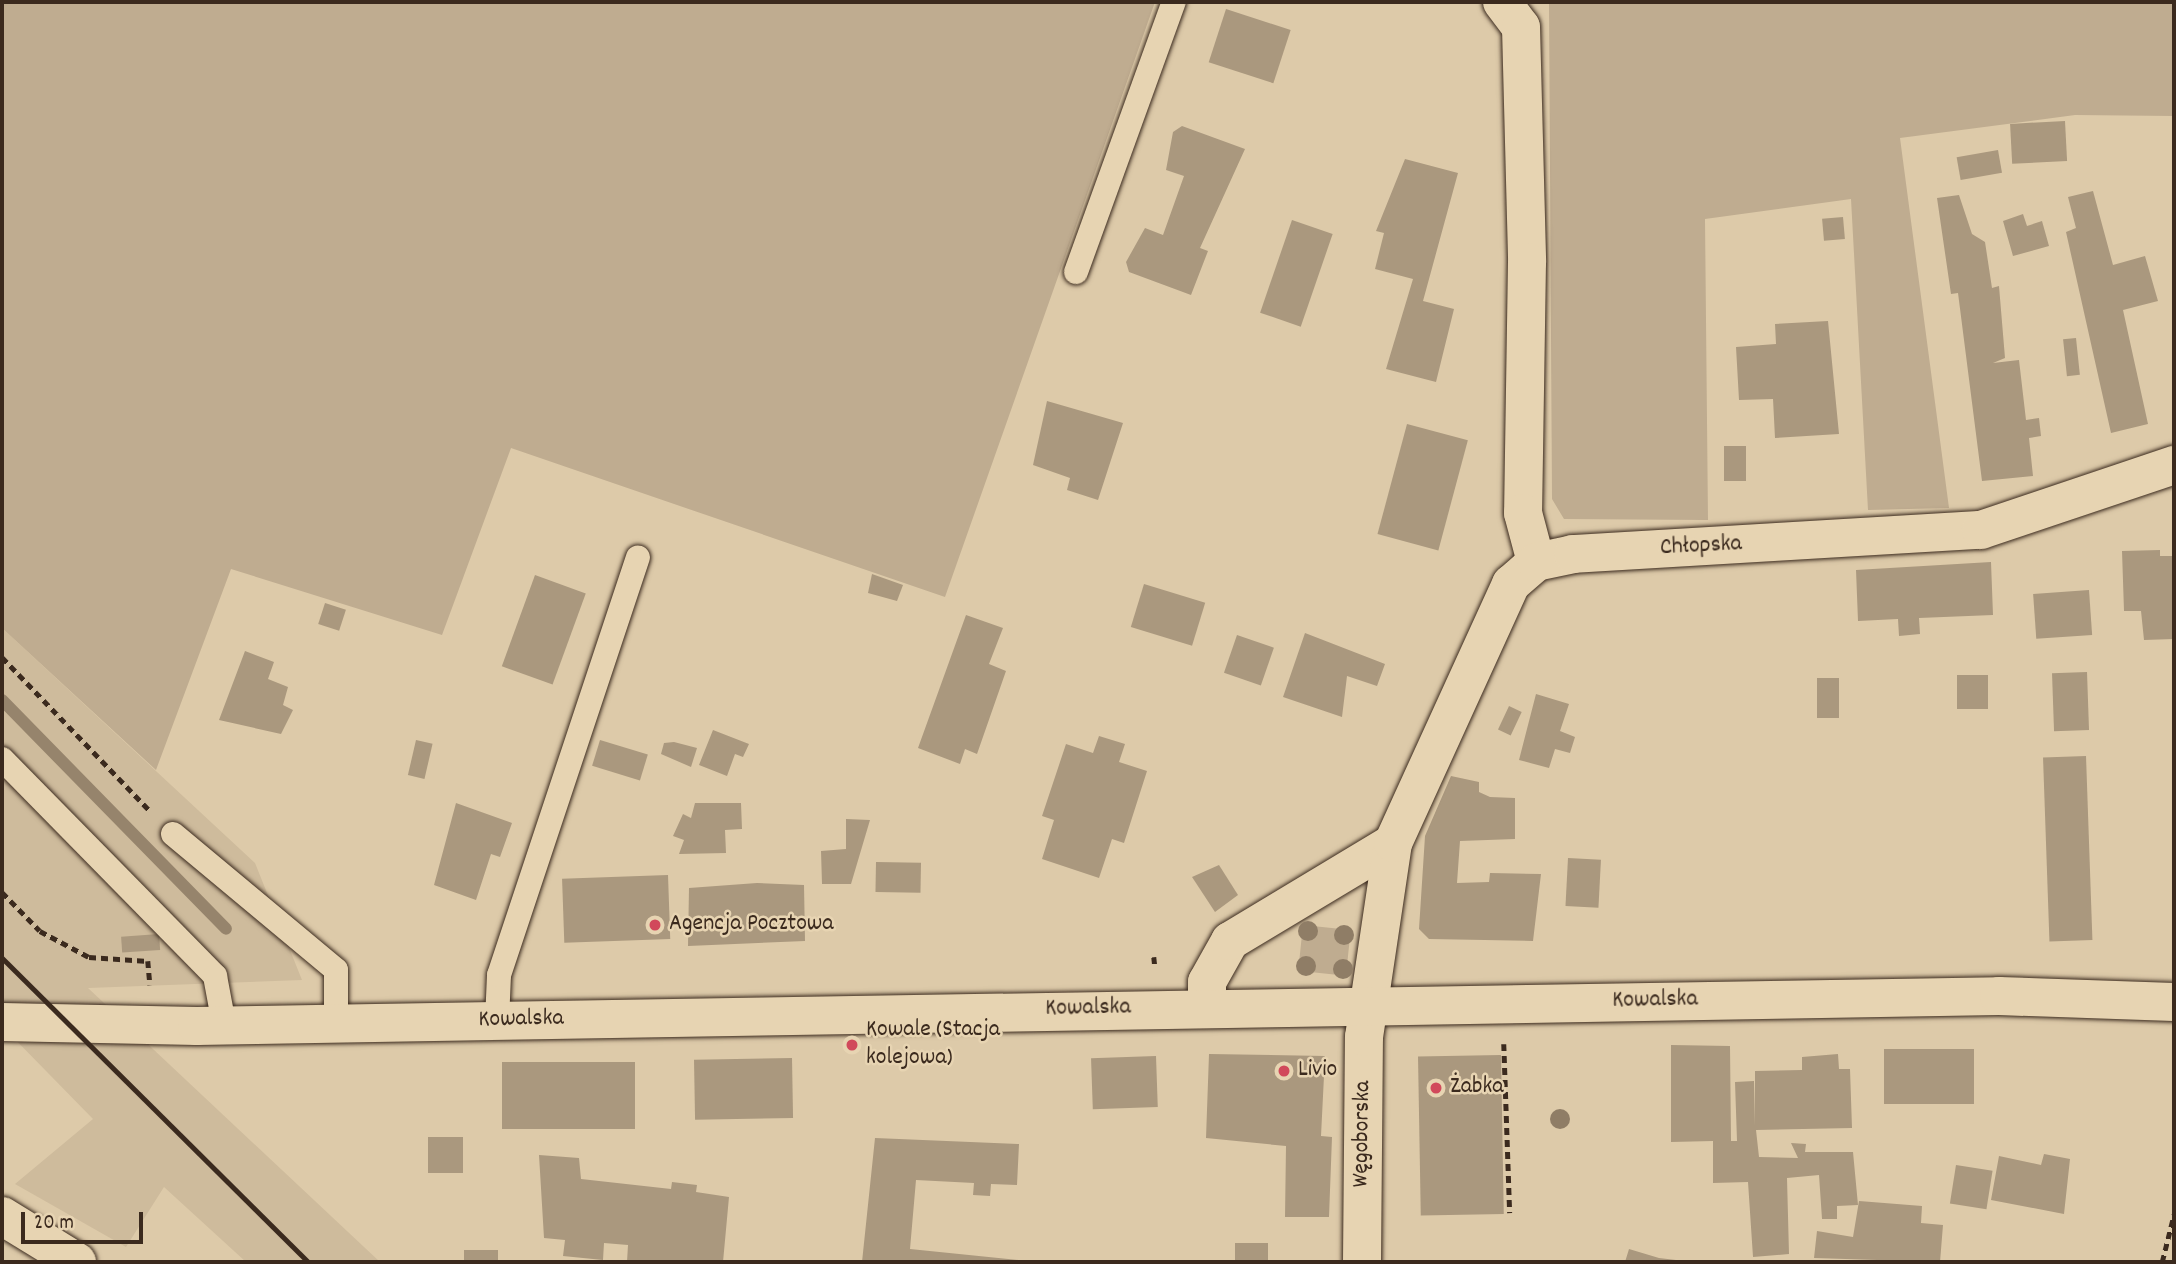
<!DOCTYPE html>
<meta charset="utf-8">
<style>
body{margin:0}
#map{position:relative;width:2176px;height:1264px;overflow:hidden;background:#ddcaa9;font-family:Dekko,sans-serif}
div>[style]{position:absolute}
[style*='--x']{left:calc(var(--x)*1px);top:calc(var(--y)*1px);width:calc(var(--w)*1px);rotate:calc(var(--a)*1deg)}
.built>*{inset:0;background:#cebb9c}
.green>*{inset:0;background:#bfac90;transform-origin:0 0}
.stream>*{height:12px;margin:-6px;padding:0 6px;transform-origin:6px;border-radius:6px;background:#96846c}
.building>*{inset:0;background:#aa987e;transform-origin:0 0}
.path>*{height:4.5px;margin-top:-2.25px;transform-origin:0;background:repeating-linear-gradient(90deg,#3b2a1e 0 7px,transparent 0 12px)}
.roads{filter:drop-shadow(0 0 2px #3b2a1e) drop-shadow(0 0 2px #3b2a1e)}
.lane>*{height:24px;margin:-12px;padding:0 12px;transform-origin:12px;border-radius:12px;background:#e7d4b2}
.street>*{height:38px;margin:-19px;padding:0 19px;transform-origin:19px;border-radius:19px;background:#e7d4b2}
.secondary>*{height:38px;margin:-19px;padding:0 19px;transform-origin:19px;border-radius:19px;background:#e7d4b2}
.rail>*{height:5px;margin:-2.5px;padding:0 2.5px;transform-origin:2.5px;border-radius:2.5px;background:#3b2a1e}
.trees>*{width:20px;height:20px;margin:-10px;border-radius:50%;background:#8f7d66}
.dots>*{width:19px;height:19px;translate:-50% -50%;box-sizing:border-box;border:4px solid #e7d4b2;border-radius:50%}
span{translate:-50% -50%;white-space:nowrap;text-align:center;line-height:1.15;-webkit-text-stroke:5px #e7d4b2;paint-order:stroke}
.street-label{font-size:24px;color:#3b2a1e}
.poi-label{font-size:24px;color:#3b2a1e}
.left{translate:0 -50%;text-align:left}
.frame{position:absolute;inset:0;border:4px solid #3b2a1e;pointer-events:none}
.scale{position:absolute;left:21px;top:1212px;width:122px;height:32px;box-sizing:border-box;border:4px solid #3b2a1e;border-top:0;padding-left:9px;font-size:21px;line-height:24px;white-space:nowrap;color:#3b2a1e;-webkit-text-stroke:5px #e7d4b2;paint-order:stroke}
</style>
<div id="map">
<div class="built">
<div style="clip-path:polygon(2px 628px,255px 863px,302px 980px,88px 988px,380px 1262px,246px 1262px,164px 1187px,126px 1247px,15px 1184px,93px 1119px,2px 1026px)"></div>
</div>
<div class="green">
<div style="clip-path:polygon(2px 2px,1155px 2px,945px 597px,511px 448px,442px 635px,231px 569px,156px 770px,2px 628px)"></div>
<div style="clip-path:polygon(1549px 2px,2174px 2px,2174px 116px,2075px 115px,1900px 138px,1949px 508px,1868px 510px,1851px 199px,1705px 219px,1708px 520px,1564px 519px,1552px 499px)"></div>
<div style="left:1303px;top:925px;width:48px;height:46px;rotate:6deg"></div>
</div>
<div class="stream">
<div style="--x:2;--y:700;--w:320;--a:45.6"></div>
</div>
<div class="building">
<div style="left:1226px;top:9px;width:68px;height:56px;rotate:18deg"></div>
<div style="left:2065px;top:121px;width:40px;height:55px;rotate:87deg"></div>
<div style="clip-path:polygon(1182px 126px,1245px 149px,1200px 248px,1208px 251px,1191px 295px,1129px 272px,1126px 262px,1145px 228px,1163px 235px,1184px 176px,1166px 170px,1173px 132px)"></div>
<div style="left:1998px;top:150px;width:23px;height:42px;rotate:80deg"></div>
<div style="clip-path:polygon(1405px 159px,1458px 173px,1423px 301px,1454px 309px,1436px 382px,1386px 369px,1413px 279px,1375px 269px,1384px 233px,1376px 231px)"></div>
<div style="clip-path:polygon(2093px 191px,2113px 265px,2145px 256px,2158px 301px,2123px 310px,2148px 424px,2111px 433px,2066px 232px,2076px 228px,2068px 197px)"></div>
<div style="clip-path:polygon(1959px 195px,1972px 234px,1985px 242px,1992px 288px,1999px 286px,2005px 358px,1993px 363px,2019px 360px,2026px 420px,2039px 418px,2041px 436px,2029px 438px,2033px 476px,1982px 481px,1958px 293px,1951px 294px,1937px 198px)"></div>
<div style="clip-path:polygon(2023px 214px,2027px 226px,2042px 221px,2049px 246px,2013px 256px,2003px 221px)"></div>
<div style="left:1843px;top:217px;width:22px;height:21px;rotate:85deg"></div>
<div style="left:1292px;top:220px;width:43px;height:98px;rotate:19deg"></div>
<div style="clip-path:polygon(1828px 321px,1839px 434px,1775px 438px,1773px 399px,1739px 400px,1736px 347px,1776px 344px,1775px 324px)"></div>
<div style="left:2076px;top:338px;width:37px;height:13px;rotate:84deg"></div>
<div style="clip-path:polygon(1047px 401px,1123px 423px,1098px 500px,1067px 490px,1070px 478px,1033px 465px)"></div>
<div style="left:1407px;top:424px;width:63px;height:114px;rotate:15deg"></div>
<div style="left:1724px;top:446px;width:22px;height:35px"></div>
<div style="clip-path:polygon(2160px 550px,2160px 556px,2174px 556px,2174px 639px,2144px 640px,2141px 611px,2124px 611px,2122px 551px)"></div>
<div style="clip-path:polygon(1991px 562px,1993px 615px,1919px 618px,1920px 634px,1899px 636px,1898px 619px,1858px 621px,1856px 570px)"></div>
<div style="clip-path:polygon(872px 574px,903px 585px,897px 601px,868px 593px)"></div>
<div style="left:535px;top:575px;width:54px;height:97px;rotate:20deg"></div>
<div style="left:1144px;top:584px;width:64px;height:45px;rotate:17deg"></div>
<div style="left:2089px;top:590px;width:45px;height:56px;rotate:86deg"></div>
<div style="left:325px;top:603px;width:22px;height:22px;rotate:18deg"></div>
<div style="clip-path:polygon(966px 615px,1003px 628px,989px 664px,1006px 671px,977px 754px,965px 749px,960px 764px,918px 748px)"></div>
<div style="clip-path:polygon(1305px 633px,1385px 664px,1377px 686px,1347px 676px,1342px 717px,1283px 697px)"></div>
<div style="left:1237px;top:635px;width:39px;height:40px;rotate:19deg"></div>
<div style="clip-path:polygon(245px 651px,274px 662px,268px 679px,288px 687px,283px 705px,293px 710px,281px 734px,219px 720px)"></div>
<div style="left:2087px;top:672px;width:58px;height:35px;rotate:88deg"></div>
<div style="left:1988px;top:675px;width:34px;height:31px;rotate:90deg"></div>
<div style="left:1817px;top:678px;width:22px;height:40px"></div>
<div style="clip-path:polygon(1536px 694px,1569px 704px,1560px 731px,1575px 737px,1570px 753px,1555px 749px,1549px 768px,1519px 760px)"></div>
<div style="left:1509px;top:706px;width:14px;height:26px;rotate:25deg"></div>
<div style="clip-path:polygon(713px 730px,749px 744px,743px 757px,735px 754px,727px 776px,699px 765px)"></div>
<div style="clip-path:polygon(1099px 736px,1125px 744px,1119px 762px,1147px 771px,1124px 843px,1112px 839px,1099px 878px,1042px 859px,1054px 820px,1042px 816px,1066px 744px,1093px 753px)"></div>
<div style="left:416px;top:740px;width:17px;height:36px;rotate:13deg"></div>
<div style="left:600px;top:740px;width:50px;height:27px;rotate:17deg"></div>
<div style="clip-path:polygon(674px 742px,697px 748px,691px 767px,661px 754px,664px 743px)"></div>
<div style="left:2086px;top:756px;width:184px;height:43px;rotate:88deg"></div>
<div style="clip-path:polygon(1451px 776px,1479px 782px,1479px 792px,1490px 797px,1515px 798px,1515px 839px,1460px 841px,1457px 883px,1489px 882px,1490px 873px,1541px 874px,1533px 941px,1429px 939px,1419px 929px,1425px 836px)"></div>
<div style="clip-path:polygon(456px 803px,512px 823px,500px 857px,491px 854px,476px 900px,434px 885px)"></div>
<div style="clip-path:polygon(695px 803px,741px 803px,742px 829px,725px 830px,726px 853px,679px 854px,684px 840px,673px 836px,683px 814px,691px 818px)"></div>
<div style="clip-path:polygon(846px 819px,870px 820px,851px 884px,822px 884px,821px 851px,846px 849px)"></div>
<div style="left:1568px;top:858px;width:33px;height:48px;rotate:3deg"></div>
<div style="left:876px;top:862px;width:45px;height:30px;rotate:1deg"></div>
<div style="clip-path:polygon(1219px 865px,1238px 895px,1215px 912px,1192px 877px)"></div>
<div style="left:668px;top:875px;width:64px;height:106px;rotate:88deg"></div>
<div style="clip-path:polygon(757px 883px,804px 885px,805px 941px,688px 946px,689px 888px)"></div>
<div style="left:159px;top:934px;width:16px;height:38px;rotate:86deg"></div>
<div style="clip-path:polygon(1671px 1045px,1730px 1046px,1731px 1141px,1737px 1141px,1735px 1082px,1754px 1081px,1755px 1126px,1755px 1071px,1802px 1070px,1802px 1057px,1838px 1054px,1839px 1069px,1850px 1069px,1852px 1128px,1756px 1130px,1759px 1157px,1798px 1158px,1791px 1143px,1806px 1144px,1805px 1152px,1853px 1152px,1858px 1205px,1837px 1206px,1837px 1219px,1822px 1219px,1819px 1175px,1787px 1178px,1789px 1254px,1753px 1257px,1748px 1182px,1713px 1183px,1713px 1141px,1671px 1142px)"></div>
<div style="left:1884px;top:1049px;width:90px;height:55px"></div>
<div style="clip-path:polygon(1209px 1054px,1325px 1056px,1321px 1136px,1332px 1137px,1329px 1217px,1285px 1217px,1286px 1146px,1206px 1138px)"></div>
<div style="left:1501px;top:1055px;width:159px;height:83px;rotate:89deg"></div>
<div style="left:1156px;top:1056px;width:51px;height:65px;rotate:88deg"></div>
<div style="left:792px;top:1058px;width:60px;height:98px;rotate:89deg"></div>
<div style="left:635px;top:1062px;width:67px;height:133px;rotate:90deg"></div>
<div style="left:428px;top:1137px;width:35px;height:36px"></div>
<div style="clip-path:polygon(875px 1138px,1019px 1144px,1017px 1185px,991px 1184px,990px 1196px,973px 1195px,974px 1183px,916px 1180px,910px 1249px,1039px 1262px,862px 1262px)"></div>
<div style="clip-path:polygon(2044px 1154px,2070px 1159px,2064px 1214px,1991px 1200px,1999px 1156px,2041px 1165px)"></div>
<div style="clip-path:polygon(539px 1155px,579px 1158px,581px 1179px,671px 1189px,672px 1182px,697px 1185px,696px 1192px,729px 1197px,723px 1262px,627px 1262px,628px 1245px,604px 1243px,603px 1260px,563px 1256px,565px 1240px,544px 1238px)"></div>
<div style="left:1956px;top:1165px;width:37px;height:39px;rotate:9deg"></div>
<div style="clip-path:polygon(1859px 1201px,1922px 1206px,1921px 1223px,1943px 1225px,1940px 1262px,1814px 1258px,1817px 1231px,1853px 1237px)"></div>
<div style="left:1235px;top:1243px;width:33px;height:19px"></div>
<div style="clip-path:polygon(1629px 1249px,1659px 1258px,1693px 1262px,1625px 1262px)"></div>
<div style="left:464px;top:1250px;width:34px;height:12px"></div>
</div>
<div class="path">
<div style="--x:2;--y:657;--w:212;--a:46.1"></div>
<div style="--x:2;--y:892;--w:54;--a:45.7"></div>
<div style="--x:40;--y:931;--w:55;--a:28"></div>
<div style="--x:89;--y:957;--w:59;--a:3.9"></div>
<div style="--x:148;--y:961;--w:24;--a:85"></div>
<div style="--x:1154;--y:957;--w:10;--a:84"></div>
<div style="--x:1504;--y:1044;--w:169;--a:88"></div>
<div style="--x:2162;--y:1262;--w:49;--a:-76"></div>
</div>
<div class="roads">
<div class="lane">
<div style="--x:1076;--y:272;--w:287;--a:-70.1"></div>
<div style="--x:2;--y:759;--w:304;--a:45.5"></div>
<div style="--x:215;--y:976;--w:49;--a:79.4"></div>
<div style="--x:173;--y:834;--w:212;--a:39.8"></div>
<div style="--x:336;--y:970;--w:54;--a:90"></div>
<div style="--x:497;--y:1021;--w:46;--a:-87.5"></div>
<div style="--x:499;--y:975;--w:440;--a:-71.6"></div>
</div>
<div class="street">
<div style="--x:1502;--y:2;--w:31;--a:53"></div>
<div style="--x:1521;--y:27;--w:235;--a:88.5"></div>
<div style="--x:1527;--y:262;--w:251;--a:90.9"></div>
<div style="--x:1523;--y:513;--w:51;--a:75.1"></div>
<div style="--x:1207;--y:1007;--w:25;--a:-90"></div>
<div style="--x:1207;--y:982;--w:47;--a:-60.7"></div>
<div style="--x:1230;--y:941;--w:190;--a:-31"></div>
<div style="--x:2;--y:1216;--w:88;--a:31.5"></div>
<div style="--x:1362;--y:1262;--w:225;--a:-89.5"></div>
<div style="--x:1364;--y:1037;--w:196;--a:-81.5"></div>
<div style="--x:1393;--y:843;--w:285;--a:-65.5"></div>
<div style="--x:1511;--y:584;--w:33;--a:-41"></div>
<div style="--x:1536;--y:562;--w:38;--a:-12"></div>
<div style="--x:1573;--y:554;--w:409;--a:-3.4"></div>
<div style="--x:1981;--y:530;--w:204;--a:-18.6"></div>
</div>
<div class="secondary">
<div style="--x:2;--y:1022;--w:195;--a:1.2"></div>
<div style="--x:197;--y:1026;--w:1802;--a:-0.95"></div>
<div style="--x:1999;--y:996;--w:175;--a:2"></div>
</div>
</div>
<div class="rail">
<div style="--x:2;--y:958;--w:431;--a:44.8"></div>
</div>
<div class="trees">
<div style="left:1308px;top:931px"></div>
<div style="left:1344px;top:935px"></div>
<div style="left:1306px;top:966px"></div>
<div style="left:1343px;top:969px"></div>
<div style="left:1560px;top:1119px"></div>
</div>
<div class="dots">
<div style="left:655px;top:925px;background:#d1495b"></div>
<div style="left:852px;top:1045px;background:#d1495b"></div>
<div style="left:1284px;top:1071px;background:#d1495b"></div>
<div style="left:1436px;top:1088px;background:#d1495b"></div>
</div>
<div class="street-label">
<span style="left:1701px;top:547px;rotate:-3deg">Chłopska</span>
<span style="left:1655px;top:1001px;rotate:-1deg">Kowalska</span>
<span style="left:1088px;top:1009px;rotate:-1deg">Kowalska</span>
<span style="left:521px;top:1020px;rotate:-1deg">Kowalska</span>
<span style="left:1363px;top:1134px;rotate:-89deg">Węgoborska</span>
</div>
<div class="poi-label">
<span class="left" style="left:669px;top:925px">Agencja Pocztowa</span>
<span class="left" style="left:866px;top:1045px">Kowale (Stacja<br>kolejowa)</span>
<span class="left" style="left:1298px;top:1071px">Livio</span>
<span class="left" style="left:1450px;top:1088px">Żabka</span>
</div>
<div class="frame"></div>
<div class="scale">20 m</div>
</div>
